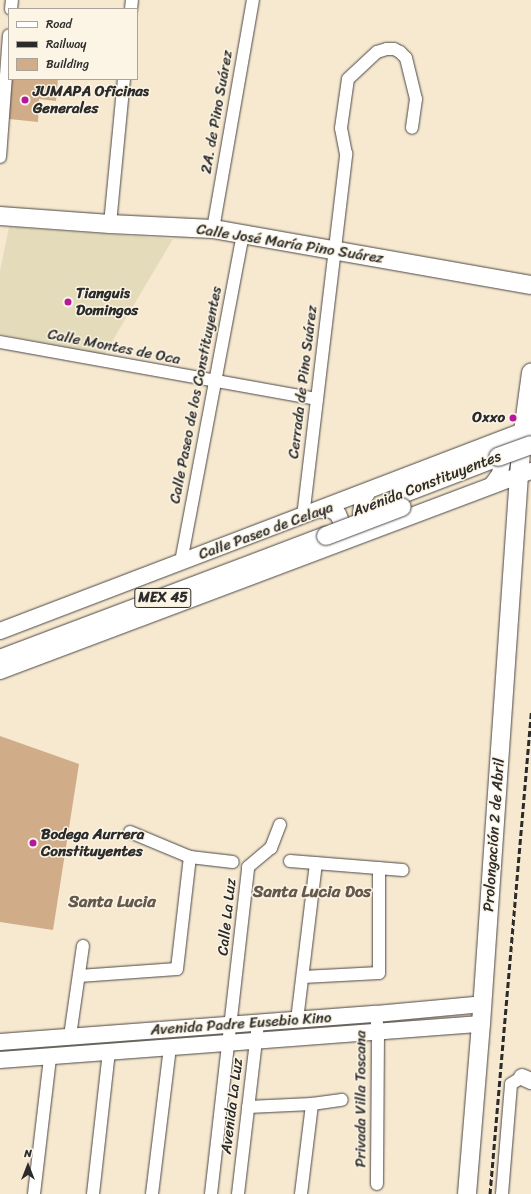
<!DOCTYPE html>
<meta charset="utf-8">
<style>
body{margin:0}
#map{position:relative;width:531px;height:1194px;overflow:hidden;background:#f7e8d0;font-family:Sriracha,sans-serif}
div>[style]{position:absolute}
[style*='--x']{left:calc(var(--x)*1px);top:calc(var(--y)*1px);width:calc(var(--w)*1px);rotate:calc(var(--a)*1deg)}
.built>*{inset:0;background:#e4dbba}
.building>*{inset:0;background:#d0ac89}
.roads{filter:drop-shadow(0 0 1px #4a4744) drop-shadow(0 0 1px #4a4744)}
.street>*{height:12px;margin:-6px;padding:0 6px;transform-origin:6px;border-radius:6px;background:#fff}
.secondary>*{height:16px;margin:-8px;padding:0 8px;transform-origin:8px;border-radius:8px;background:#fff}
.primary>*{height:18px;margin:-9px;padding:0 9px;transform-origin:9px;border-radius:9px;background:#fff}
.rail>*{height:3px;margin-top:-1.5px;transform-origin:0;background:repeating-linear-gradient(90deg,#2b2b2b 0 6px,transparent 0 9px)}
.bridges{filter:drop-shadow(0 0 1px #4a4744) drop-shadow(0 0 1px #4a4744)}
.primary-bridge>*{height:18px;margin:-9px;padding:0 9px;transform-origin:9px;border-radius:9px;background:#fff}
.dots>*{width:11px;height:11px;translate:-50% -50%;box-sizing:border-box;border:2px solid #fcf5e5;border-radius:50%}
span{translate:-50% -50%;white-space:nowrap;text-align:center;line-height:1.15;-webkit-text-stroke:3px #fcf5e5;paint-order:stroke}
.shield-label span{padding:1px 3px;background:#fcf5e5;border:1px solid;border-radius:3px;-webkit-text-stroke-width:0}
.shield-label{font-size:14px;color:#2b2b2b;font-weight:700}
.poi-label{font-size:15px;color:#2b2b2b;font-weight:700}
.left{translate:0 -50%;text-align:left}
.right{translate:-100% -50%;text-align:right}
.street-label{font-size:15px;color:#2b2b2b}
.quarter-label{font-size:17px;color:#65584c;font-weight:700}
.legend{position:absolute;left:8px;top:8px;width:130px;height:72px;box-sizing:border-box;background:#fcf5e5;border:1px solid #a8a49b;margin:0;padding:5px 7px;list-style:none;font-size:12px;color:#2b2b2b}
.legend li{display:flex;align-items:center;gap:8px;height:20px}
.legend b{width:20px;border:1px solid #a8a49b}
.north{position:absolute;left:8px;top:1146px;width:40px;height:40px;-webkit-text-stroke:3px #fcf5e5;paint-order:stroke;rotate:0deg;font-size:11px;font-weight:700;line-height:16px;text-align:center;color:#2b2b2b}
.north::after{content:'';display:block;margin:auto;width:14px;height:18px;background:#2b2b2b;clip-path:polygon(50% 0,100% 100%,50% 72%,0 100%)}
</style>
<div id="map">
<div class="built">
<div style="clip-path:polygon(9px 227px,173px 239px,104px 355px,0 334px,0 271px)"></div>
</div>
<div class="building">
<div style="clip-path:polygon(12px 79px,58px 79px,56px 101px,39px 99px,38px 122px,9px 119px)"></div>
<div style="clip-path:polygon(0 736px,79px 764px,53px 930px,0 922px)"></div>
</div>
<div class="roads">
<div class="street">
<div style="--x:11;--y:9;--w:9;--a:-84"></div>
<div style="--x:131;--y:9;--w:9;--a:-84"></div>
<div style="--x:0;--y:157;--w:122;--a:-85.8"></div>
<div style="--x:110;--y:224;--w:146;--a:-84.5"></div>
<div style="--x:213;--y:229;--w:232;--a:-80.1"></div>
<div style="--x:0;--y:342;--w:322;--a:10.2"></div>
<div style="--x:303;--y:517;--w:366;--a:-83.2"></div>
<div style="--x:346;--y:154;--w:26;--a:-101"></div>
<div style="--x:341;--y:128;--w:49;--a:-81.9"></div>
<div style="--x:348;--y:79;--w:40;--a:-43"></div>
<div style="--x:377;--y:52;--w:10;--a:-17"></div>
<div style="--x:387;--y:49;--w:7;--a:0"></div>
<div style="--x:394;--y:49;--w:7;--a:27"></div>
<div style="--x:400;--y:52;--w:8;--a:45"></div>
<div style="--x:406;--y:58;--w:42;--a:76.3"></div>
<div style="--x:416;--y:99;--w:29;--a:98"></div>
<div style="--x:181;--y:562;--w:334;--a:-79.3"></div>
<div style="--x:130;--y:832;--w:65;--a:22.6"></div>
<div style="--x:190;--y:857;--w:43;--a:6.6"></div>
<div style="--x:290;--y:861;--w:113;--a:4.6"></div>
<div style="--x:79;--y:976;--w:98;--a:-4.1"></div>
<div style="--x:177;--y:969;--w:113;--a:-83.4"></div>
<div style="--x:303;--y:977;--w:76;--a:-3"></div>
<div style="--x:379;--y:973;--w:105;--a:-90"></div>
<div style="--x:376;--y:1014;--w:18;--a:84"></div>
<div style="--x:378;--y:1032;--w:152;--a:90.4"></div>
<div style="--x:297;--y:1020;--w:158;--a:-83.1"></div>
<div style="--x:70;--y:1036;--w:91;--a:-81.8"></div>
<div style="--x:248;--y:1107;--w:64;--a:-2.7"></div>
<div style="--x:312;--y:1104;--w:30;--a:-8"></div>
<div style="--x:34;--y:1194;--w:138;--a:-83.3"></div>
<div style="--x:93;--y:1194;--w:143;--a:-83.6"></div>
<div style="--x:152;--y:1194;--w:147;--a:-83"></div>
<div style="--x:211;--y:1194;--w:329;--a:-83.5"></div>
<div style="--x:248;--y:867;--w:30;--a:-40"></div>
<div style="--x:271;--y:848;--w:25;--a:-69"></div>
<div style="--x:238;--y:1194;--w:172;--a:-83.3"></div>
<div style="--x:301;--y:1194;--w:91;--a:-83"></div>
<div style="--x:502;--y:1194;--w:110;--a:-85.3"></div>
<div style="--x:511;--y:1084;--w:13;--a:-32"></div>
</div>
<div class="secondary">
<div style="--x:492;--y:485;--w:14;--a:-54"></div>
<div style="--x:500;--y:474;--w:12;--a:-81"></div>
<div style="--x:502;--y:462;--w:13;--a:-99"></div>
<div style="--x:500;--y:449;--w:6;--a:-135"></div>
<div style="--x:367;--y:493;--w:7;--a:124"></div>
<div style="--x:363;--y:499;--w:14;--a:98"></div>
<div style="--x:361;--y:513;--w:10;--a:61"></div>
<div style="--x:366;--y:522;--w:10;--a:37"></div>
<div style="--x:322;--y:510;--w:8;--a:-7"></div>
<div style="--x:330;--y:509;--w:9;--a:32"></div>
<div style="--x:338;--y:514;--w:11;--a:68"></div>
<div style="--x:342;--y:524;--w:9;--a:90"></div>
<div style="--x:342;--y:533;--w:9;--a:122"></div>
<div style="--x:0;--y:631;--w:568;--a:-20.92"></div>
<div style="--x:0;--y:671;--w:567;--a:-20.64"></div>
<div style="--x:0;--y:1042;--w:377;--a:-4.3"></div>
<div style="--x:376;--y:1014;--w:107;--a:-5.3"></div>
<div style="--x:0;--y:1060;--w:482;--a:-4.3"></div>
<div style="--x:522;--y:1077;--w:10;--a:24"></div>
</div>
<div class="primary">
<div style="--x:0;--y:216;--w:110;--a:4.2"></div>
<div style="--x:110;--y:224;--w:103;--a:2.8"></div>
<div style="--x:213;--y:229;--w:323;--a:10"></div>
<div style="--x:399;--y:495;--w:106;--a:-21"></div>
<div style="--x:0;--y:659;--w:348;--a:-20.7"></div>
<div style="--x:467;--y:1194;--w:171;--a:-85.3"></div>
<div style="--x:481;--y:1024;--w:550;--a:-86.04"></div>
<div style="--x:519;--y:475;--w:43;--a:-84.7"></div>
<div style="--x:523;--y:432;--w:60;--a:-82.3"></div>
</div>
</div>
<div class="rail">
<div style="--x:490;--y:1194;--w:484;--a:-85.1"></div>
</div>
<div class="bridges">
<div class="primary-bridge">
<div style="--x:498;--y:457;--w:35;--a:-20"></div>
<div style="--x:326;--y:536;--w:81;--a:-20.9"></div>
</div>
</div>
<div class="dots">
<div style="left:25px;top:100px;background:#b5179e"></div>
<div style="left:68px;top:302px;background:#b5179e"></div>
<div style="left:513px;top:418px;background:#b5179e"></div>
<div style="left:33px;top:843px;background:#b5179e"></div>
</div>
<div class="shield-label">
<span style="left:163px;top:598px">MEX 45</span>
</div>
<div class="poi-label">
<span class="left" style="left:33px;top:100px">JUMAPA Oficinas<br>Generales</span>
<span class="left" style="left:76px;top:302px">Tianguis<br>Domingos</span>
<span class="right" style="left:505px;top:418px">Oxxo</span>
<span class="left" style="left:41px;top:843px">Bodega Aurrera<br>Constituyentes</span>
</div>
<div class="street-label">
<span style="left:217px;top:112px;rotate:-80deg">2A. de Pino Suárez</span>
<span style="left:290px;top:244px;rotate:9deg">Calle José María Pino Suárez</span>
<span style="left:114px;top:347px;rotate:11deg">Calle Montes de Oca</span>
<span style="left:303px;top:382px;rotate:-83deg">Cerrada de Pino Suárez</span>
<span style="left:196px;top:395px;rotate:-79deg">Calle Paseo de los Constituyentes</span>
<span style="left:427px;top:484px;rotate:-21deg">Avenida Constituyentes</span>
<span style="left:266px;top:531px;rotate:-20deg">Calle Paseo de Celaya</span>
<span style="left:494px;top:835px;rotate:-86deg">Prolongación 2 de Abril</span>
<span style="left:227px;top:917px;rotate:-84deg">Calle La Luz</span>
<span style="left:241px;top:1024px;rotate:-4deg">Avenida Padre Eusebio Kino</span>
<span style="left:361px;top:1099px;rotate:-90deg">Privada Villa Toscana</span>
<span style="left:232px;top:1106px;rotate:-83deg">Avenida La Luz</span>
</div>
<div class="quarter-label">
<span style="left:312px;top:892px">Santa Lucia Dos</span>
<span style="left:112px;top:902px">Santa Lucia</span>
</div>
<ul class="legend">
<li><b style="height:5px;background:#fff"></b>Road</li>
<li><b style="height:5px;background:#2b2b2b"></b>Railway</li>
<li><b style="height:11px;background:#d0ac89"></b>Building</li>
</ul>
<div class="north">N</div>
</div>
